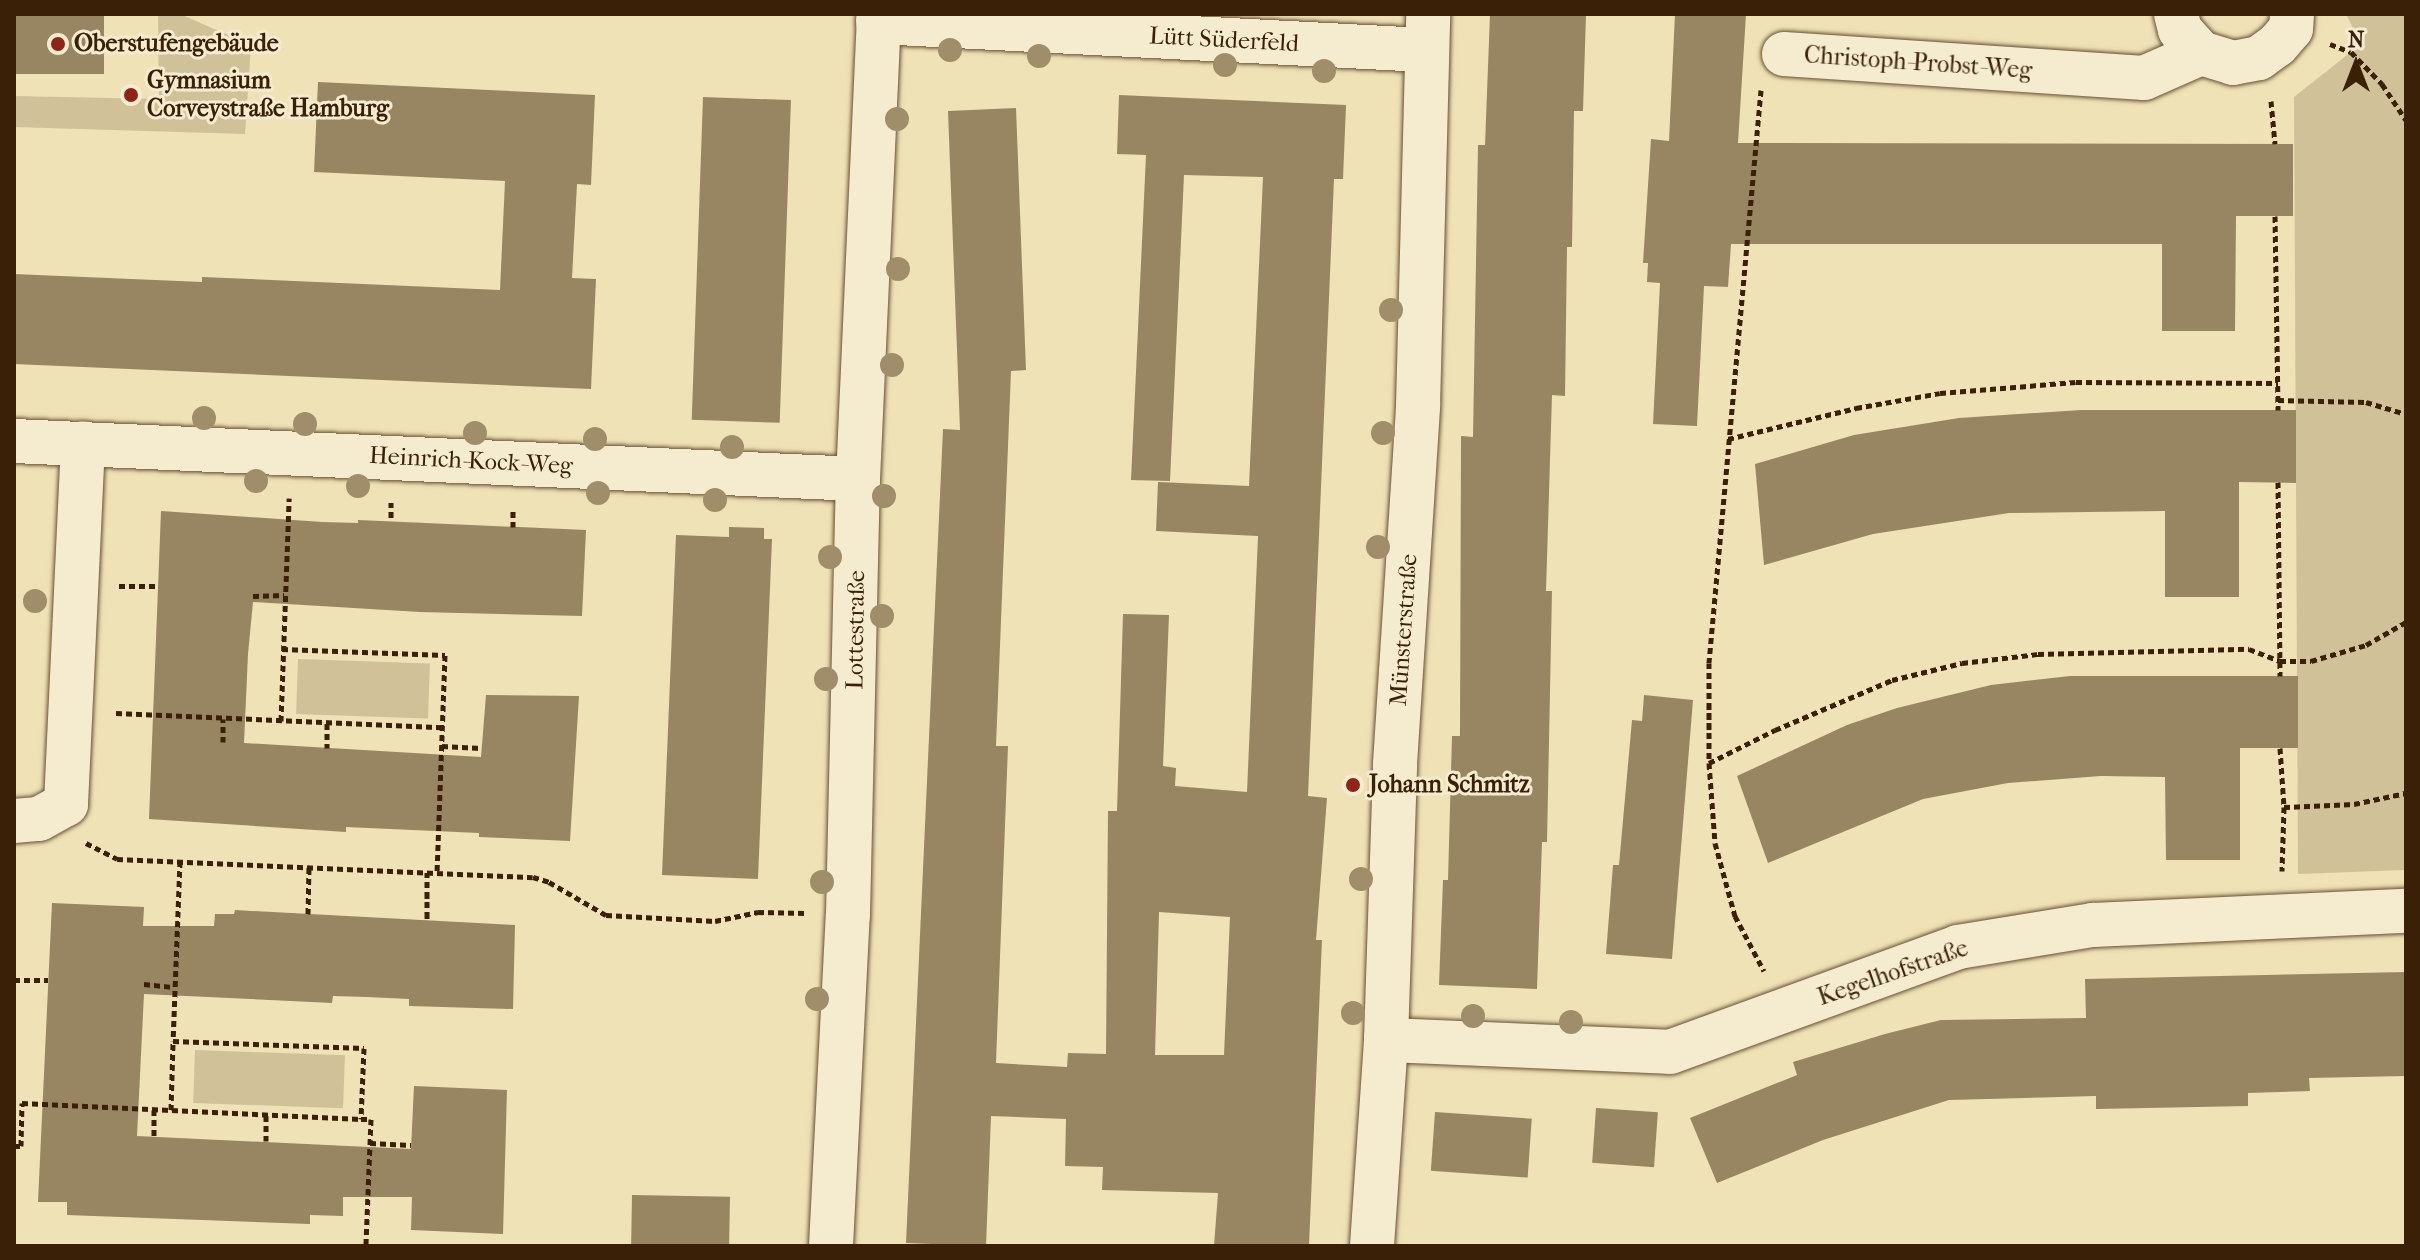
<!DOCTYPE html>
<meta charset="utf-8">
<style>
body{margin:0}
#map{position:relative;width:2420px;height:1260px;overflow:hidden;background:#efe2b6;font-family:"IM FELL French Canon",serif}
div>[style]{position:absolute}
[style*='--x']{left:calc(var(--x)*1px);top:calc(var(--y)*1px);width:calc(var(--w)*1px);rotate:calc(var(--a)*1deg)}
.green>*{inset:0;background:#d0c198;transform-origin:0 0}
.building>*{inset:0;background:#988562;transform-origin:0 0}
.path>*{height:5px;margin-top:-2.5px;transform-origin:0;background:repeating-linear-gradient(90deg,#3a2006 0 6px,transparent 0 10px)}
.roads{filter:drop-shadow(0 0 2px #675032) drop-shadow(0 0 2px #675032)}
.minor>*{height:44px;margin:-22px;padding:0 22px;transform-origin:22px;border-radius:22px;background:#f5ecd0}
.trees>*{width:24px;height:24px;margin:-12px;border-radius:50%;background:#a08d69}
.dots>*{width:22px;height:22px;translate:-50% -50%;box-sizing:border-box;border:4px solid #f5ecd0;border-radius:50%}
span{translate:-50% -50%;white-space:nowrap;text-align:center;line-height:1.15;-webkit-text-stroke:6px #f5ecd0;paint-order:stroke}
.street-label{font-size:24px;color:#3a2006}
.poi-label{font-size:24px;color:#3a2006;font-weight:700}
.left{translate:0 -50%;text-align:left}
.frame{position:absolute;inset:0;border:16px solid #3a2006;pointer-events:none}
.north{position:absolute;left:2316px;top:24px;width:80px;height:80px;-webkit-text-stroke:6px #f5ecd0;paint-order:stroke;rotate:0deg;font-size:22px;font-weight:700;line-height:32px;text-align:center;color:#3a2006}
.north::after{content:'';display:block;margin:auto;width:28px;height:36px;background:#3a2006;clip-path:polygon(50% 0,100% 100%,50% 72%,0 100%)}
</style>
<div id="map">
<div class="green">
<div style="clip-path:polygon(158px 14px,180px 14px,251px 45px,245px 134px,14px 127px,14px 96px,159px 99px)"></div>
<div style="clip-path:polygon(2346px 14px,2406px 14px,2406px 870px,2298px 874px,2294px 97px,2361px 44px)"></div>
<div style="left:298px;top:659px;width:132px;height:55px;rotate:2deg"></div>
<div style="left:195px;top:1050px;width:150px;height:53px;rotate:2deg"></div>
</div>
<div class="building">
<div style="left:14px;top:14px;width:90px;height:60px"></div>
<div style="clip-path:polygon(1490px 14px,1586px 14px,1583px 111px,1574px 111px,1572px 247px,1567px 247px,1565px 396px,1552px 395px,1546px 591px,1552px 591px,1547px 842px,1542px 842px,1537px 989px,1439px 985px,1443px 880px,1448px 880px,1452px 736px,1460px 736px,1461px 436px,1473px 437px,1478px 145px,1485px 145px)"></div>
<div style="clip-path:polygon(1675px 14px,1746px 14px,1738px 143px,2293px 144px,2293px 216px,2236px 216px,2235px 331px,2162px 331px,2162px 244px,1731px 244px,1728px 287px,1704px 286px,1697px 426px,1653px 424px,1660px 283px,1647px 282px,1648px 263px,1643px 263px,1651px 139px,1669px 141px)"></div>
<div style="clip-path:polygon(318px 82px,595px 95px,591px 185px,577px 184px,572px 278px,596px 279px,591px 389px,14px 364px,14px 274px,202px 282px,202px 277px,500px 290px,505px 181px,314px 172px)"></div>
<div style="clip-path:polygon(evenodd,1119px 95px,1346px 105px,1343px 179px,1334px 179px,1308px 796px,1327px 798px,1316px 940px,1322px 940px,1309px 1246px,1214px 1246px,1218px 1193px,1102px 1190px,1103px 1167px,1065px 1166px,1066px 1119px,991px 1116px,986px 1246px,906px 1243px,943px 429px,960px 430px,948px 111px,1016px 108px,1026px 370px,1011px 371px,996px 746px,1008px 746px,996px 1063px,1067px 1067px,1068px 1053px,1106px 1054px,1108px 811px,1117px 811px,1123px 614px,1169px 615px,1163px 766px,1176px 768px,1175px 786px,1247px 792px,1258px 536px,1156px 531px,1158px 482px,1249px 486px,1263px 177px,1184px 175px,1170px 481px,1131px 480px,1146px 155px,1117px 154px,1119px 95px,1159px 912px,1230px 917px,1224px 1055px,1155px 1055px,1159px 912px)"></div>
<div style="left:703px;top:97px;width:88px;height:323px;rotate:2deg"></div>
<div style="clip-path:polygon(2081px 410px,2296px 410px,2296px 483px,2239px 482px,2239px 597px,2165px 597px,2165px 511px,2009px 513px,1873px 534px,1764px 565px,1755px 464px,1854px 435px,1959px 418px)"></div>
<div style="clip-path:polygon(161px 511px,322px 522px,358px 523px,358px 520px,586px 530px,582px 616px,420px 612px,253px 602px,248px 654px,244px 743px,481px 757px,486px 695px,579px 696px,570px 841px,479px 837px,479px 833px,346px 827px,346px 832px,149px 819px)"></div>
<div style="clip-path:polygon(729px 527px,764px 528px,764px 539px,772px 539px,758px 879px,662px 875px,676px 535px,729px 537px)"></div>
<div style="clip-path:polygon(2070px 676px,2298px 676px,2298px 748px,2240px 748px,2240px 860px,2166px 860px,2165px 777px,2101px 776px,2008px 783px,1923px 799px,1768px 863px,1737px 776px,1847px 725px,1897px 708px,1991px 685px)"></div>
<div style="clip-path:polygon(1644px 695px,1693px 700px,1672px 959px,1606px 954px,1613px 865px,1619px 865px,1632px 720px,1642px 721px)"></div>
<div style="clip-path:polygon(52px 903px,144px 907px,143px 926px,214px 926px,215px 914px,234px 914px,235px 910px,515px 925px,513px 1009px,409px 1006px,409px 999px,367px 997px,333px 996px,332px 1003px,144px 994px,137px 1136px,411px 1149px,414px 1086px,507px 1090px,503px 1234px,411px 1230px,412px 1197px,343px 1197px,343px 1216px,310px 1215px,310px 1224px,67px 1215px,67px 1202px,38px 1202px)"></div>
<div style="clip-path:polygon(2406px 972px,2406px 1076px,2309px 1078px,2310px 1091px,2248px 1093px,2248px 1106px,2096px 1109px,2096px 1096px,1949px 1100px,1823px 1140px,1717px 1183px,1690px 1118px,1797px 1075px,1793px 1062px,1885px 1034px,1941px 1020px,2086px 1018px,2085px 979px)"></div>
<div style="left:1596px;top:1108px;width:62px;height:55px;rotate:4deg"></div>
<div style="left:1435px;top:1112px;width:97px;height:59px;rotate:4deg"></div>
<div style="left:632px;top:1195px;width:98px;height:51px;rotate:1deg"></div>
</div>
<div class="path">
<div style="--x:2330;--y:44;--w:22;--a:21"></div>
<div style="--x:2351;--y:52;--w:45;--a:45.9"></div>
<div style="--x:2382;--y:84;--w:43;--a:56.3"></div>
<div style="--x:1761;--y:90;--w:575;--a:95.19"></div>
<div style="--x:1709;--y:663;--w:100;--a:90"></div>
<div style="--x:1709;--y:763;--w:80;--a:85.7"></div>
<div style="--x:1715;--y:843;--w:76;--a:74.7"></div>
<div style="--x:1735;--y:916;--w:62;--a:62.2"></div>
<div style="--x:2271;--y:101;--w:43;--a:84.7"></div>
<div style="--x:2275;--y:216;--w:194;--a:89.1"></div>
<div style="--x:2278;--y:400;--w:88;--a:1.3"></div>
<div style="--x:2366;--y:402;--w:42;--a:16.7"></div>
<div style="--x:1728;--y:439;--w:132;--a:-13.6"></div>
<div style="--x:1856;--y:408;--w:85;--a:-10.1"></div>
<div style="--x:1940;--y:393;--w:136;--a:-4.6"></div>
<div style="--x:2076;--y:382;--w:202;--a:0.3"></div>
<div style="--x:2278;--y:482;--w:194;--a:89.4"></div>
<div style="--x:391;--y:502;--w:19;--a:90"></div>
<div style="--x:513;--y:527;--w:19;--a:-90"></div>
<div style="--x:119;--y:586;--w:39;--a:0"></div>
<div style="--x:253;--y:596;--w:31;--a:-2"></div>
<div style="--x:282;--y:649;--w:163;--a:2.1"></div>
<div style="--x:445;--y:655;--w:217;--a:92.1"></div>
<div style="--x:116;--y:713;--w:326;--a:2.5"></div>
<div style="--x:281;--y:721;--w:223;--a:-87.9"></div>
<div style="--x:327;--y:723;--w:25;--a:90"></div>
<div style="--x:223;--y:742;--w:23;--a:-90"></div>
<div style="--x:442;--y:746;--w:39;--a:3"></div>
<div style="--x:2280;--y:748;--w:59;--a:86.1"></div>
<div style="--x:2284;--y:807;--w:64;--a:91.8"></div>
<div style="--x:1709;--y:763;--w:74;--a:-26.6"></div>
<div style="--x:1775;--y:730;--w:127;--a:-23.1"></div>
<div style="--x:1892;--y:680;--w:72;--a:-13.7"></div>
<div style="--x:1962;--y:663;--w:77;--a:-6.8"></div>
<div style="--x:2038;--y:654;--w:211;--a:-1.4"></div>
<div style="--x:2249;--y:649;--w:33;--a:21"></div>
<div style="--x:2280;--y:661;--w:31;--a:0"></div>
<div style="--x:2311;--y:661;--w:57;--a:-16.2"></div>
<div style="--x:2366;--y:645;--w:46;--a:-29.9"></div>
<div style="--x:2284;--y:807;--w:70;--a:-2.5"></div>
<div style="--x:2354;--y:804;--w:53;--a:-11.9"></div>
<div style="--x:86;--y:843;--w:35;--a:27"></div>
<div style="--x:117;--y:859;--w:416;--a:2.5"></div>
<div style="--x:533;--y:877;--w:17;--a:17"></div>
<div style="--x:549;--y:882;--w:66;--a:30.1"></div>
<div style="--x:606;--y:915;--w:109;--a:3.2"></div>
<div style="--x:715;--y:921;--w:44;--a:-11.8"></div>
<div style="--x:758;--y:912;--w:47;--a:1.2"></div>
<div style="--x:180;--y:861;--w:180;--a:92.2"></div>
<div style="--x:173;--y:1041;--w:191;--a:2.1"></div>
<div style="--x:364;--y:1048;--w:71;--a:92.4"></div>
<div style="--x:361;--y:1119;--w:10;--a:0"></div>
<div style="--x:371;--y:1119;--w:127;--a:92.3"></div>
<div style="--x:427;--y:872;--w:47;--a:90"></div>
<div style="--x:308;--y:914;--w:47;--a:-88.8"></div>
<div style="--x:14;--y:980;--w:34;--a:0"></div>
<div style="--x:144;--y:984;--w:30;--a:6"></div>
<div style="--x:154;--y:1110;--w:26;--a:90"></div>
<div style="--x:171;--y:1110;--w:69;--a:-88.3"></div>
<div style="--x:266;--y:1141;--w:26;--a:-90"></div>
<div style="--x:370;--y:1143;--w:41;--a:2.8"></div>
<div style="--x:14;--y:1146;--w:7;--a:0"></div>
<div style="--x:21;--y:1146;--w:43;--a:-88.7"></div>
<div style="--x:22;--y:1103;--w:339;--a:2.7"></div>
</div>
<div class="roads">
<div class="minor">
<div style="--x:2176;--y:14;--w:16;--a:76"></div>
<div style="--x:2180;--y:30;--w:31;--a:48"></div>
<div style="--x:2201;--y:53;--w:34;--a:17"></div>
<div style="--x:2233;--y:63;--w:26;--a:-11"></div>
<div style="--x:2259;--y:58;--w:22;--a:-36"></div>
<div style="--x:2277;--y:45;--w:21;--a:-49"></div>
<div style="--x:2291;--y:29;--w:15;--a:-86"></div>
<div style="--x:878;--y:22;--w:548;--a:2.93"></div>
<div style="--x:1784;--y:54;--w:361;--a:3.8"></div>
<div style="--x:2144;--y:78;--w:62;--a:-23.7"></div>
<div style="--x:14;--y:441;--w:845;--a:2.58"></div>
<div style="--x:14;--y:821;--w:25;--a:-5"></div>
<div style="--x:39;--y:819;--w:31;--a:-29"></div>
<div style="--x:66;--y:804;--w:361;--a:-87.3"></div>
<div style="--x:1386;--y:1040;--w:284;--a:2.4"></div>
<div style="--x:1670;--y:1052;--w:307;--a:-20"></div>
<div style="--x:1958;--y:947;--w:137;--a:-9.3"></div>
<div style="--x:2093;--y:925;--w:313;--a:-2.6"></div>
<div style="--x:831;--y:1246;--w:331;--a:-87.1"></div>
<div style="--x:848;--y:915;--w:436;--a:-88.7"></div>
<div style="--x:858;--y:479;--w:465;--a:-87.4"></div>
<div style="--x:1372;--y:1246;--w:206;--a:-86.1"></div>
<div style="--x:1386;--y:1040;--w:276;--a:-88.1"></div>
<div style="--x:1395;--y:764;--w:359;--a:-86.3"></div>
<div style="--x:1418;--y:406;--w:392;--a:-88.5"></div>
</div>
</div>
<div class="trees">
<div style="left:950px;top:50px"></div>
<div style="left:1039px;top:56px"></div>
<div style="left:1225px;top:65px"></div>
<div style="left:1324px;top:71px"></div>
<div style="left:897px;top:119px"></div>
<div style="left:898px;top:269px"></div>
<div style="left:1391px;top:310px"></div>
<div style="left:892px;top:365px"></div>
<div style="left:204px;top:418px"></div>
<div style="left:305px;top:424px"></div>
<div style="left:475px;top:433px"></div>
<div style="left:1383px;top:433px"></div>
<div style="left:595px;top:439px"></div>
<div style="left:732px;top:447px"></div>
<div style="left:256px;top:481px"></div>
<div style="left:358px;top:486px"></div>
<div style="left:598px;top:493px"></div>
<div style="left:884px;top:496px"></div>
<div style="left:715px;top:500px"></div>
<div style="left:1378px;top:547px"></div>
<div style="left:830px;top:557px"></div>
<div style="left:35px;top:601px"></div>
<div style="left:882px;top:616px"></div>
<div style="left:826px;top:679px"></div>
<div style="left:1361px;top:879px"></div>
<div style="left:822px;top:882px"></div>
<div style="left:817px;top:999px"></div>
<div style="left:1353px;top:1013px"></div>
<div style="left:1473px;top:1016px"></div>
<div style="left:1571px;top:1022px"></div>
</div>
<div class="dots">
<div style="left:58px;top:44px;background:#8f2418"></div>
<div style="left:131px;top:95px;background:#8f2418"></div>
<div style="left:1353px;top:785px;background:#8f2418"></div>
</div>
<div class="street-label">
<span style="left:1224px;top:40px;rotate:3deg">Lütt Süderfeld</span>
<span style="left:1918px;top:63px;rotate:4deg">Christoph-Probst-Weg</span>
<span style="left:471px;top:461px;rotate:3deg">Heinrich-Kock-Weg</span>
<span style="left:856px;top:630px;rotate:-89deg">Lottestraße</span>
<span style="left:1404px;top:630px;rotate:-86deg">Münsterstraße</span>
<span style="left:1893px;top:973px;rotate:-19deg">Kegelhofstraße</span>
</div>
<div class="poi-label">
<span class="left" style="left:74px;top:44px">Oberstufengebäude</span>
<span class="left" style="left:147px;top:95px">Gymnasium<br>Corveystraße Hamburg</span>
<span class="left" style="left:1369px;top:785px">Johann Schmitz</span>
</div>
<div class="frame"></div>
<div class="north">N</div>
</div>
